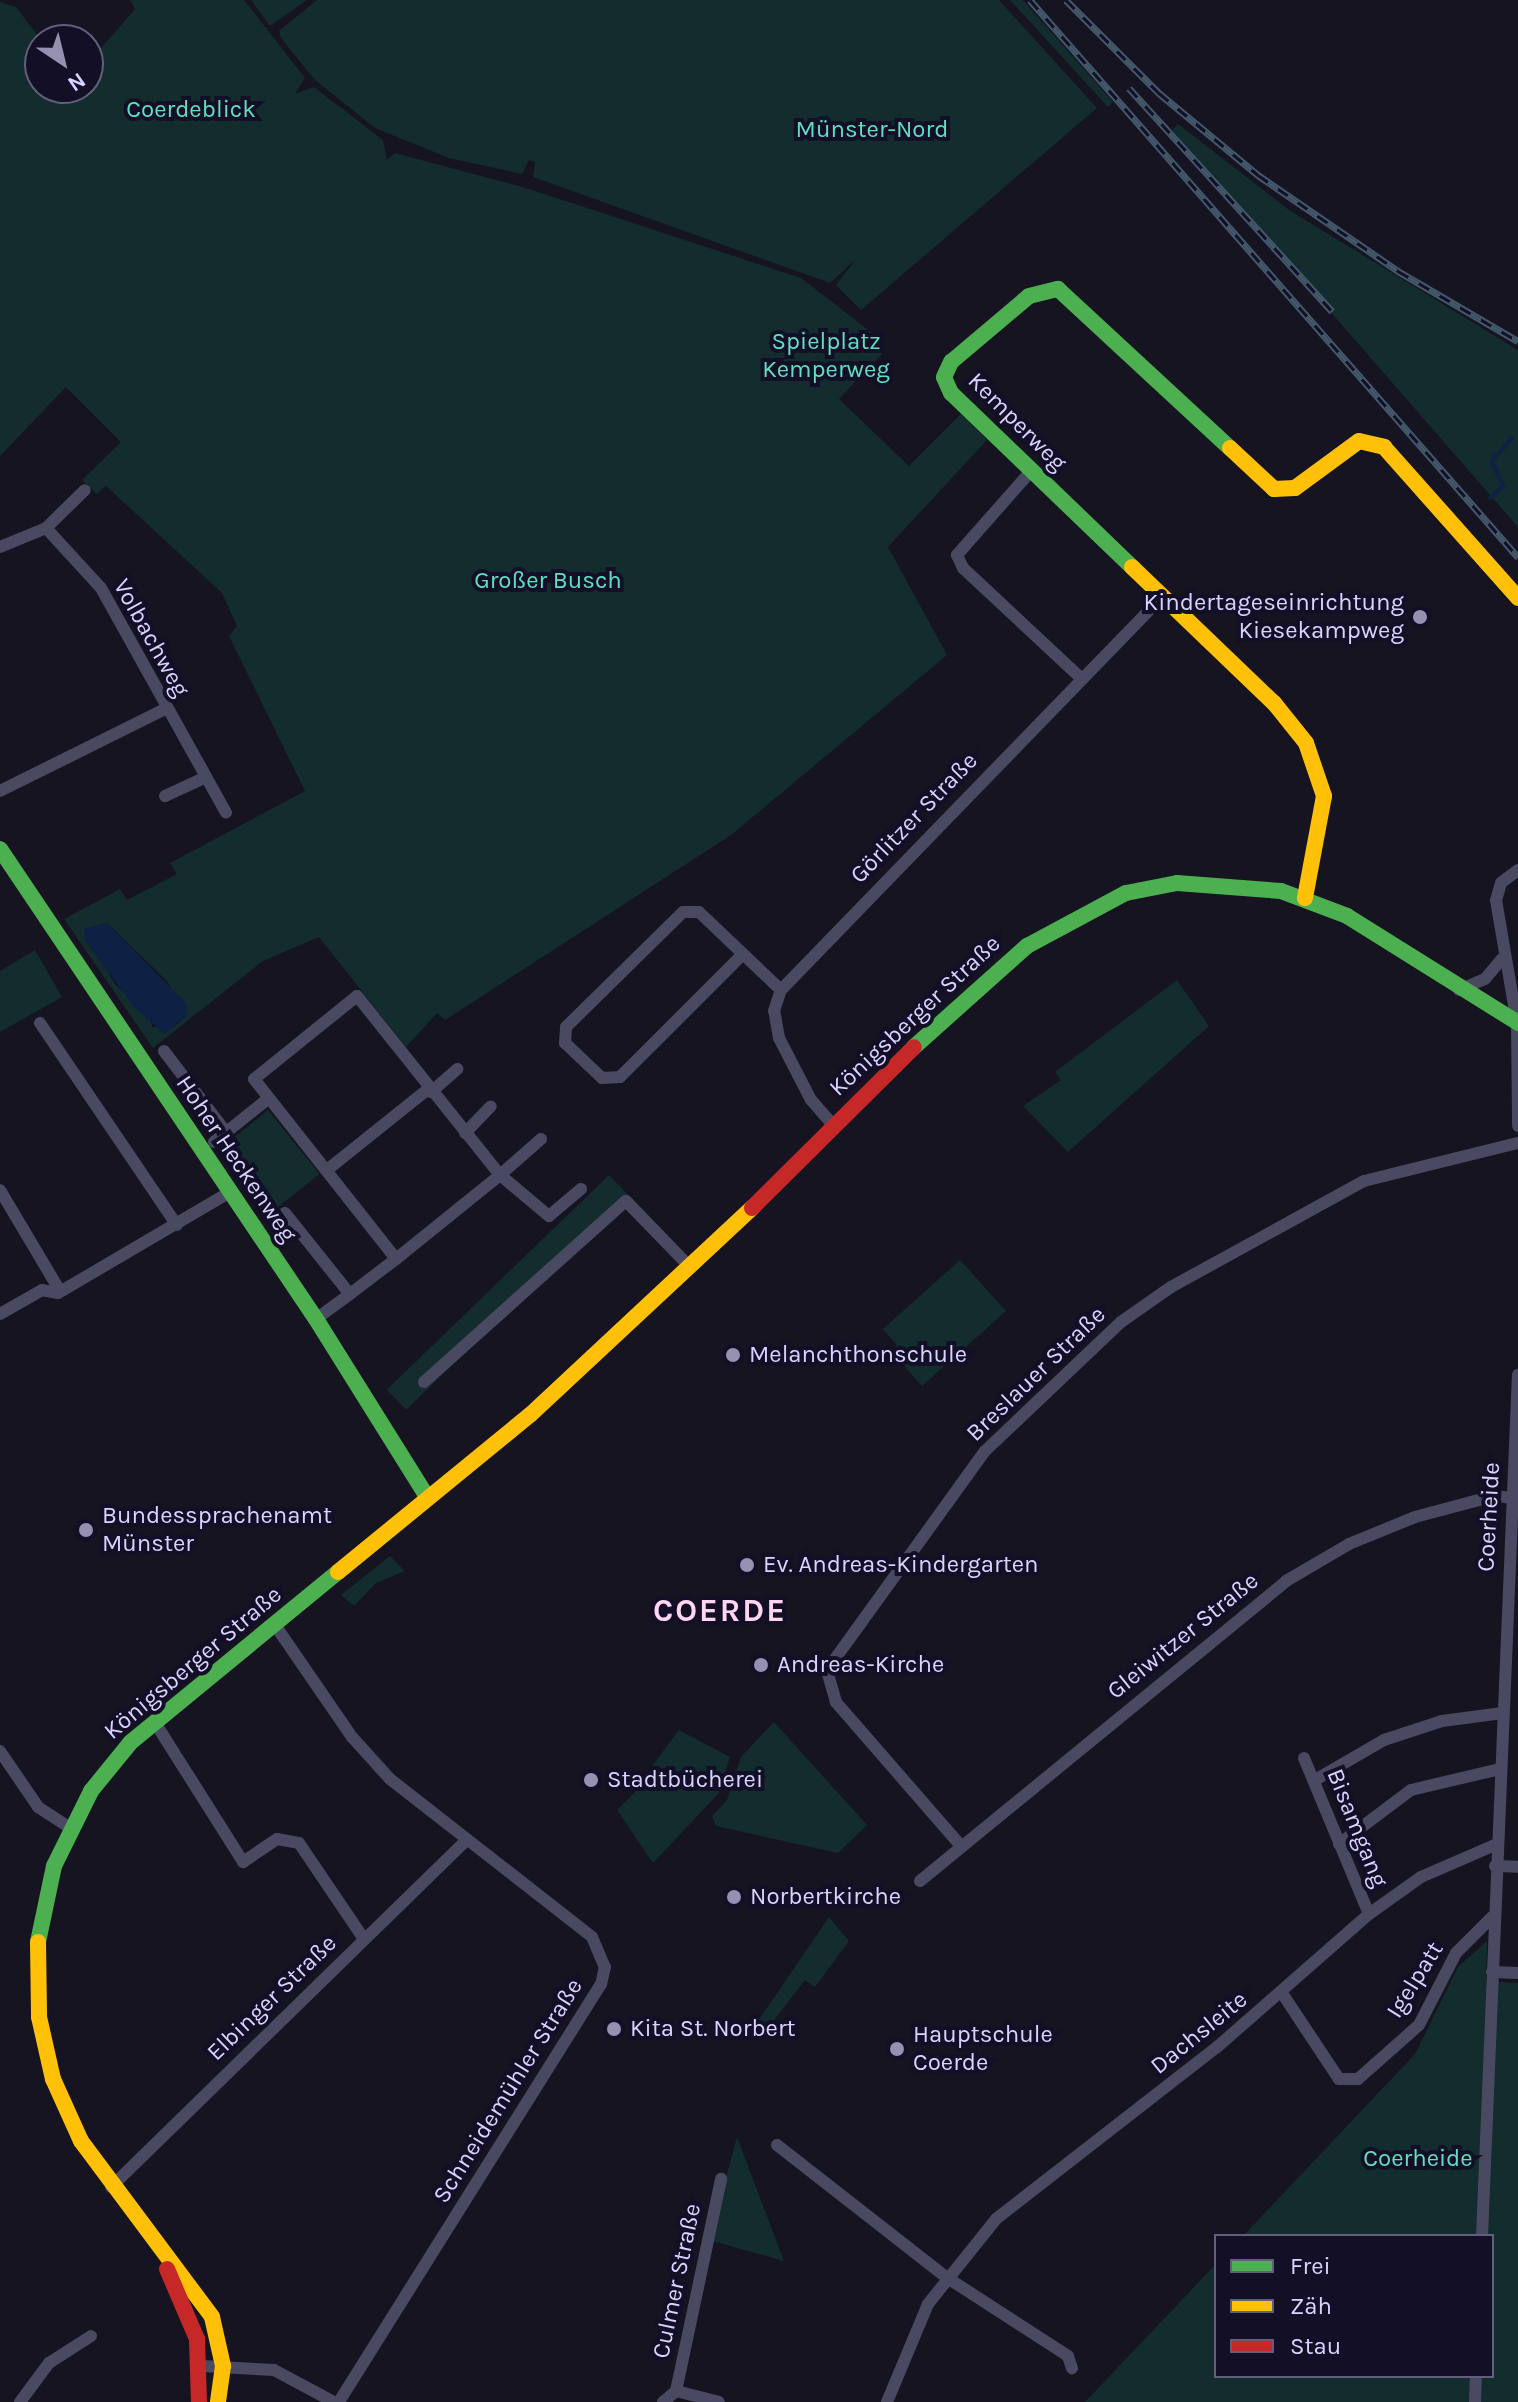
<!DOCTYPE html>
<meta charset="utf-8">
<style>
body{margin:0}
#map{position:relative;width:1518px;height:2402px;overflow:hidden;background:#161421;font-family:Karla,sans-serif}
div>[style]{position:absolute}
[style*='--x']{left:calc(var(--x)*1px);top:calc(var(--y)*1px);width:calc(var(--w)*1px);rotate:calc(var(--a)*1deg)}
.green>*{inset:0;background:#132c2d;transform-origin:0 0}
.water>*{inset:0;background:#0d2144}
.stream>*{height:4px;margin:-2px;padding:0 2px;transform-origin:2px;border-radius:2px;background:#0d2144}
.street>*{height:12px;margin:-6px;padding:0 6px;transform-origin:6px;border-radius:6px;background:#4a4962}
.fast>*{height:16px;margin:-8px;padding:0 8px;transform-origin:8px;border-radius:8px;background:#4caf50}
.slow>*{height:16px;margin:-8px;padding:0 8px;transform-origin:8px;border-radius:8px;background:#ffc107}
.jam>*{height:16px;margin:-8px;padding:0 8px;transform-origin:8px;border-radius:8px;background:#c62828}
.rail>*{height:7px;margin-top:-3.5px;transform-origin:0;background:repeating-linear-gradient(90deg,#130f26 0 12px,#43596b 0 24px);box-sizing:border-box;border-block:2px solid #43596b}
.dots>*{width:22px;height:22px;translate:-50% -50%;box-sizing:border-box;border:4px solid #130f26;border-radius:50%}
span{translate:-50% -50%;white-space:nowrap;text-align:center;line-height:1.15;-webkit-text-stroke:8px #130f26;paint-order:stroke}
.park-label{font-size:24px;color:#5fe0c0}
.street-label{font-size:24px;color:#d9d4ff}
.poi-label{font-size:24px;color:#d9d4ff}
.right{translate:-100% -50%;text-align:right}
.left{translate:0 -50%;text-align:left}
.district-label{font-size:32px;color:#ffd6f0;font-weight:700;letter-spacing:2px}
.legend{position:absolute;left:1214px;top:2234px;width:280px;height:144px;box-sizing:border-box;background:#130f26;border:2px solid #625e7d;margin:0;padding:10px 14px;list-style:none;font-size:24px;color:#d9d4ff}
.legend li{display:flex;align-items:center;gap:16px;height:40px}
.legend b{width:40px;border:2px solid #625e7d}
.north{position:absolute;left:24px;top:24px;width:80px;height:80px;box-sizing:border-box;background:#130f26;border:2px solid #625e7d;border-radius:50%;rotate:145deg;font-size:22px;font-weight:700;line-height:32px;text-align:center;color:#d9d4ff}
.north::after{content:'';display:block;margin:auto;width:28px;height:36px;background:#9591b1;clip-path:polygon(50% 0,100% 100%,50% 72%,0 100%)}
</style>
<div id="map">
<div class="green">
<div style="clip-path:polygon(evenodd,130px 0,244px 0,305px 78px,295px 94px,314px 87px,383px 140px,387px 160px,395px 153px,526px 188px,801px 278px,880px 339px,883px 353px,839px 399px,909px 466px,961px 414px,987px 440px,888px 547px,947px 655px,731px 835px,445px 1020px,437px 1013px,406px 1047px,319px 937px,263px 961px,153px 1048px,64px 919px,120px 889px,127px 900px,177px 874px,170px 863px,305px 791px,229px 636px,237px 626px,222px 593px,106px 486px,97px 494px,82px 480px,121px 442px,66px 387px,0 456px,0 2px,16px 7px,41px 40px,40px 88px,88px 88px,88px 63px,135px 9px,130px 0,107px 923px,167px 981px,187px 1015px,174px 1027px,152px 1027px,150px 1017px,114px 983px,85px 929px,107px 923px)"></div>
<div style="clip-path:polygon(251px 0,307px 0,270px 26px)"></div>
<div style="clip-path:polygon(317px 0,999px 0,1097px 108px,861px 310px,836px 285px,855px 260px,830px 283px,533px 177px,535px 162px,529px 160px,522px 174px,449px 158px,375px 128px,314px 79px,281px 38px,279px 31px)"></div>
<div style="clip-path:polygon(1010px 0,1023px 0,1113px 102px,1108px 107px)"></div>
<div style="clip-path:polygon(1178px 124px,1289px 210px,1518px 350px,1518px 527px,1172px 130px)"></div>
<div style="clip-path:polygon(35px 950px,62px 997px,0 1032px,0 971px)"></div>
<div style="clip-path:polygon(1177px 980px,1209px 1026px,1068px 1152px,1023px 1106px,1061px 1080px,1055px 1072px)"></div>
<div style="left:268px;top:1110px;width:82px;height:56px;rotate:51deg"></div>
<div style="left:609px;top:1175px;width:28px;height:309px;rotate:46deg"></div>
<div style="clip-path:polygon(960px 1260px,1006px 1311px,922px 1386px,891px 1351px,897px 1345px,883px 1329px)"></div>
<div style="clip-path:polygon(390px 1556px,405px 1571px,376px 1583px,354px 1606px,341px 1595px)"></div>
<div style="clip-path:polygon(774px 1722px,867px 1825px,838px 1853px,716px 1826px,712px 1816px,727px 1800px,741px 1757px)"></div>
<div style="clip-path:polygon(679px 1730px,730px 1757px,718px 1794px,653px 1863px,617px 1810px,652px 1775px,652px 1766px)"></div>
<div style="clip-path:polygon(829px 1917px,849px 1941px,815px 1987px,805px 1980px,768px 2028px,758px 2021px)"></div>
<div style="clip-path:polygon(1487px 1941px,1486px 1981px,1518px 1983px,1518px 2402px,1085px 2402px,1216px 2264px,1216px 2376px,1492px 2376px,1492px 2236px,1243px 2236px,1415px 2054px,1458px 1967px)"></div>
<div style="clip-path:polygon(737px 2137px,784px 2261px,709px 2240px)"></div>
</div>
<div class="water">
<div style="clip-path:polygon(107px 923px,187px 1004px,187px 1015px,165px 1034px,135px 1008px,86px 942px,84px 929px)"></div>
</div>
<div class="stream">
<div style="--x:1490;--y:498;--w:18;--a:-43"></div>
<div style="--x:1503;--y:486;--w:27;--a:-114"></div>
<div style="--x:1492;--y:461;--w:30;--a:-49"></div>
</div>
<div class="street">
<div style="--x:1031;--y:471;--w:112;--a:131.4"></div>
<div style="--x:957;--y:555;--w:14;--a:65"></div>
<div style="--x:963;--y:568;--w:161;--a:43"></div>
<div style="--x:46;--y:528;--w:54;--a:-44.3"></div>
<div style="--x:0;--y:547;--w:50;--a:-22.4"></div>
<div style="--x:46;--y:528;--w:81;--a:47.5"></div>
<div style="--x:101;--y:588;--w:257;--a:60.9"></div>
<div style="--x:0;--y:791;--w:184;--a:-26.4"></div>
<div style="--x:165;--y:796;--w:43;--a:-24.8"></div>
<div style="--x:1518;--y:870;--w:21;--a:143"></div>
<div style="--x:1501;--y:883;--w:18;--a:106"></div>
<div style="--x:1496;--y:900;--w:125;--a:80.3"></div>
<div style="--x:1517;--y:1023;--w:103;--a:89.4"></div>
<div style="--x:743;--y:954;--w:174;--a:135"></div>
<div style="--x:620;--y:1077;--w:18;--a:177"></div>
<div style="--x:602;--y:1078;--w:51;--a:-136.6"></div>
<div style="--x:565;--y:1043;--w:16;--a:-86"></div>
<div style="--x:566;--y:1027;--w:164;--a:-44.5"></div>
<div style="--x:683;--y:912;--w:16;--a:0"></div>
<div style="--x:699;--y:912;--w:113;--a:43.6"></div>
<div style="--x:1459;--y:990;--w:28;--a:-23"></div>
<div style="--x:1485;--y:979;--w:26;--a:-50"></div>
<div style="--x:40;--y:1023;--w:244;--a:55.9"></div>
<div style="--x:164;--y:1051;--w:102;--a:52.6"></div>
<div style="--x:431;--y:1092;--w:35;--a:-41"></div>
<div style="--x:833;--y:1125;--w:33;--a:-131"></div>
<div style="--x:811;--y:1100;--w:70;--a:-117.3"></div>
<div style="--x:779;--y:1038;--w:27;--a:-100"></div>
<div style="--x:774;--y:1011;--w:22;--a:-72"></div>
<div style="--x:781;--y:990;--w:549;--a:-45.89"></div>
<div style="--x:465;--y:1133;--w:37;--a:-46"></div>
<div style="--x:541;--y:1139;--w:55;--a:138.7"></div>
<div style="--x:500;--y:1175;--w:64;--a:39.9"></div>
<div style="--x:549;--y:1216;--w:42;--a:-40.2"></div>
<div style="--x:214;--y:1142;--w:70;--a:-38.7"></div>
<div style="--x:327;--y:1170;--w:129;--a:-38.7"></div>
<div style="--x:0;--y:1190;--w:117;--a:59.3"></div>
<div style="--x:285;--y:1213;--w:104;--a:51.3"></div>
<div style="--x:0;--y:1314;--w:48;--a:-29.7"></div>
<div style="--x:42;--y:1290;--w:16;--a:11"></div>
<div style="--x:58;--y:1293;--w:199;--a:-30.4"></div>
<div style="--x:316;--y:1319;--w:42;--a:-36.3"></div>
<div style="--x:350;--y:1294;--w:58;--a:-37.3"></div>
<div style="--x:396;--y:1259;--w:134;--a:-38.9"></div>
<div style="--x:500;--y:1175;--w:229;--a:-128.6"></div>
<div style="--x:357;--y:996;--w:132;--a:141.1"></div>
<div style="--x:254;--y:1079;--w:229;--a:51.7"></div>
<div style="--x:424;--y:1382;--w:271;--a:-41.9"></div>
<div style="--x:626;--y:1201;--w:92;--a:45.9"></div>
<div style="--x:275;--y:1625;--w:136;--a:55.5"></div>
<div style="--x:352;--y:1737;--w:57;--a:47.9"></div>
<div style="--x:390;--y:1779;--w:256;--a:38"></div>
<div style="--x:592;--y:1937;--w:33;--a:67"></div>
<div style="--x:605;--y:1967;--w:17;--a:103"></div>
<div style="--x:601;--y:1984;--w:493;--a:122.1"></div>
<div style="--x:154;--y:1721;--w:167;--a:57.7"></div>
<div style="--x:243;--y:1862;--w:41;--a:-34.1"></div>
<div style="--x:277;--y:1839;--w:22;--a:10"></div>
<div style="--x:299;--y:1843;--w:116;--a:55.9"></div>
<div style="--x:0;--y:1751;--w:68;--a:55.8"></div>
<div style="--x:38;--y:1807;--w:38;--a:33"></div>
<div style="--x:1304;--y:1758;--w:169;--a:67.4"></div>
<div style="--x:1315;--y:1780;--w:80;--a:-30.1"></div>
<div style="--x:1384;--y:1740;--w:61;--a:-18.1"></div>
<div style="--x:1442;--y:1721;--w:61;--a:-7.6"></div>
<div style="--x:1339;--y:1844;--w:90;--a:-36.9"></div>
<div style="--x:1411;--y:1790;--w:91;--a:-13.3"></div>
<div style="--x:961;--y:1846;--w:191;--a:-131"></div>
<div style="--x:836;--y:1702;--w:33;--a:-106"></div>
<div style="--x:827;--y:1670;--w:269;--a:-54.2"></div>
<div style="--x:984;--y:1452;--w:189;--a:-43.5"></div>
<div style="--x:1121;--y:1322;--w:61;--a:-35"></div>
<div style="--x:1171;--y:1287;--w:220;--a:-28.8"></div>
<div style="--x:1364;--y:1181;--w:159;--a:-13.9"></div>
<div style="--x:1495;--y:1866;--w:23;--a:2"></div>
<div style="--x:920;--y:1881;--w:473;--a:-39.3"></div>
<div style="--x:1286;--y:1581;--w:73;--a:-30.4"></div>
<div style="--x:1349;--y:1544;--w:71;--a:-22.2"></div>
<div style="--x:1415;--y:1517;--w:82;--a:-14.9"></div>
<div style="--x:1494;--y:1496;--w:18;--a:6"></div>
<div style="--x:1492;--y:1972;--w:26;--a:2"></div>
<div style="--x:1282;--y:1993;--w:103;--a:56.5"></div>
<div style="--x:1339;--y:2079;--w:19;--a:0"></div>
<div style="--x:1358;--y:2079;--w:81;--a:-41.5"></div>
<div style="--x:1419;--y:2025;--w:81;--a:-62.8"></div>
<div style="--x:1456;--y:1953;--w:51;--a:-45"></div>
<div style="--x:777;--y:2145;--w:214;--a:38"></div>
<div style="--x:946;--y:2277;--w:145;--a:32.9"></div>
<div style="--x:1068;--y:2356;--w:13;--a:72"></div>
<div style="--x:111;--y:2187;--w:494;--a:-44.3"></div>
<div style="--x:1482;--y:2236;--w:862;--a:-87.61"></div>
<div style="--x:202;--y:2366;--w:72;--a:3.2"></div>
<div style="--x:274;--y:2370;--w:68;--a:28.1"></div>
<div style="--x:676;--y:2391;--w:217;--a:-78"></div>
<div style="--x:20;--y:2402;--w:49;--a:-53.4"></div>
<div style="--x:49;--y:2363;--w:50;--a:-32.7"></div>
<div style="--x:663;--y:2402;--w:17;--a:-40"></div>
<div style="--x:676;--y:2391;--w:44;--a:14.3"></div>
<div style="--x:887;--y:2402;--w:106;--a:-67.3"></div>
<div style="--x:928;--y:2304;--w:109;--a:-51.3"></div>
<div style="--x:996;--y:2219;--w:279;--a:-37.9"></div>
<div style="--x:1216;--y:2048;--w:203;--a:-41.2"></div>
<div style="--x:1369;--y:1914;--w:64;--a:-35.4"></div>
<div style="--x:1421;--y:1877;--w:81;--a:-23.4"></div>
<div style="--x:1475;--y:2402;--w:26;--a:-88"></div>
</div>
<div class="fast">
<div style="--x:1132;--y:567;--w:251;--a:-136.1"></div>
<div style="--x:951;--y:393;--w:17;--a:-114"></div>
<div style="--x:944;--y:377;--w:17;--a:-65"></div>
<div style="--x:951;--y:362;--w:102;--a:-40.2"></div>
<div style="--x:1029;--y:296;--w:30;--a:-14"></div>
<div style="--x:1058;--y:289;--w:234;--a:42.8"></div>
<div style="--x:0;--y:849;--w:566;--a:56.09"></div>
<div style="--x:316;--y:1319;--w:211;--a:58"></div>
<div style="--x:914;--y:1047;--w:152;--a:-41.8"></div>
<div style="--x:1027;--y:946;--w:112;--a:-28.2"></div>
<div style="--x:1126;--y:893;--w:52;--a:-11.1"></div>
<div style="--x:1177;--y:883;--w:104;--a:4.4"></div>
<div style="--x:1281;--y:891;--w:71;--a:20.7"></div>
<div style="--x:1347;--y:916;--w:202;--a:32"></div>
<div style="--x:38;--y:1942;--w:78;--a:-78.1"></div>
<div style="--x:54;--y:1866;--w:84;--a:-63.7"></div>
<div style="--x:91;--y:1791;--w:63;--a:-50.8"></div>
<div style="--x:131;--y:1742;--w:268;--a:-39.4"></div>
</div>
<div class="slow">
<div style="--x:1230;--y:448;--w:60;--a:43"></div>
<div style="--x:1274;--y:489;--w:21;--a:-3"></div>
<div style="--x:1295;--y:488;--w:79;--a:-36.3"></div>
<div style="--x:1359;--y:441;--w:26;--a:13"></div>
<div style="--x:1384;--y:447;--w:202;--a:48.4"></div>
<div style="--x:1132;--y:567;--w:197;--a:43.8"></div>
<div style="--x:1274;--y:703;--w:51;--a:51.3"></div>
<div style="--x:1306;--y:743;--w:56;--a:71.2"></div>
<div style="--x:1324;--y:796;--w:104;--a:100.6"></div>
<div style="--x:338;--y:1572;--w:248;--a:-39.3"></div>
<div style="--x:530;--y:1415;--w:304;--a:-43"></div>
<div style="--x:38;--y:1942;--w:75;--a:89.2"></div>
<div style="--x:39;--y:2017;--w:64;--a:77.3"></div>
<div style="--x:53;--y:2079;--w:68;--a:65.7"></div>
<div style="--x:81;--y:2141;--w:219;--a:53.3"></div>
<div style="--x:212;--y:2317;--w:50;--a:77.3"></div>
<div style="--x:223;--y:2366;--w:36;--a:98"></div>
</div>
<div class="jam">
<div style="--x:752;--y:1208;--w:228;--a:-44.8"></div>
<div style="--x:167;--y:2269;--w:76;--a:66.8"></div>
<div style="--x:197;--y:2339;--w:63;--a:88.2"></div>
</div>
<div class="rail">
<div style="--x:1030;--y:0;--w:741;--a:48.78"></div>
<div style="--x:1066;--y:0;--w:132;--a:45"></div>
<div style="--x:1159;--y:93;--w:129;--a:39.6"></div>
<div style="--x:1258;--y:175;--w:170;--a:34.4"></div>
<div style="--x:1398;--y:271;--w:139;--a:30.3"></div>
<div style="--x:1129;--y:88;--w:302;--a:47.7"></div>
</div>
<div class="dots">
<div style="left:1420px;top:617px;background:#9591b1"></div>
<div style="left:733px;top:1355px;background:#9591b1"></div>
<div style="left:86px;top:1530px;background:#9591b1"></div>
<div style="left:747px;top:1565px;background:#9591b1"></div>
<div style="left:761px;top:1665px;background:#9591b1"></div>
<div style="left:591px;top:1780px;background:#9591b1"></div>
<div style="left:734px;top:1897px;background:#9591b1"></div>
<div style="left:614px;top:2029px;background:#9591b1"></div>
<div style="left:897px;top:2049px;background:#9591b1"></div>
</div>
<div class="park-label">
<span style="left:191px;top:110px">Coerdeblick</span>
<span style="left:872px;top:130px">Münster-Nord</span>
<span style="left:826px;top:356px">Spielplatz<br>Kemperweg</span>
<span style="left:548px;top:581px">Großer Busch</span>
<span style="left:1418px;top:2159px">Coerheide</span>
</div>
<div class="street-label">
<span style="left:1017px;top:422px;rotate:45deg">Kemperweg</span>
<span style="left:151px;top:638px;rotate:61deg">Volbachweg</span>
<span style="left:914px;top:818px;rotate:-46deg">Görlitzer Straße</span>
<span style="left:915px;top:1016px;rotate:-43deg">Königsberger Straße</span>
<span style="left:236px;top:1159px;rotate:56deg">Hoher Heckenweg</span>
<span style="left:1036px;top:1374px;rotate:-44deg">Breslauer Straße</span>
<span style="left:1489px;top:1517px;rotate:-87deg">Coerheide</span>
<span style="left:1183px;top:1636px;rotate:-39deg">Gleiwitzer Straße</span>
<span style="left:193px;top:1663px;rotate:-40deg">Königsberger Straße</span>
<span style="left:1357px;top:1828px;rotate:68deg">Bisamgang</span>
<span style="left:1415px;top:1980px;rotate:-58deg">Igelpatt</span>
<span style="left:272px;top:1998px;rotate:-44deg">Elbinger Straße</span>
<span style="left:1199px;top:2033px;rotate:-39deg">Dachsleite</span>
<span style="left:508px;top:2091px;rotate:-58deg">Schneidemühler Straße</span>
<span style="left:677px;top:2281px;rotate:-78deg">Culmer Straße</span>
</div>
<div class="poi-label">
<span class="right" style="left:1404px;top:617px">Kindertageseinrichtung<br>Kiesekampweg</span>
<span class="left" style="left:749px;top:1355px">Melanchthonschule</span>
<span class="left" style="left:102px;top:1530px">Bundessprachenamt<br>Münster</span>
<span class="left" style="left:763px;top:1565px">Ev. Andreas-Kindergarten</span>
<span class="left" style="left:777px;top:1665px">Andreas-Kirche</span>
<span class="left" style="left:607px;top:1780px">Stadtbücherei</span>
<span class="left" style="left:750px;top:1897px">Norbertkirche</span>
<span class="left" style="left:630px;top:2029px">Kita St. Norbert</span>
<span class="left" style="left:913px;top:2049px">Hauptschule<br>Coerde</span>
</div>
<div class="district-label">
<span style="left:720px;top:1611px">COERDE</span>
</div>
<ul class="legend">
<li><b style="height:10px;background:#4caf50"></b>Frei</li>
<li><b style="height:10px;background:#ffc107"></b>Zäh</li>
<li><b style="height:10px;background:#c62828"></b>Stau</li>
</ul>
<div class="north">N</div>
</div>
